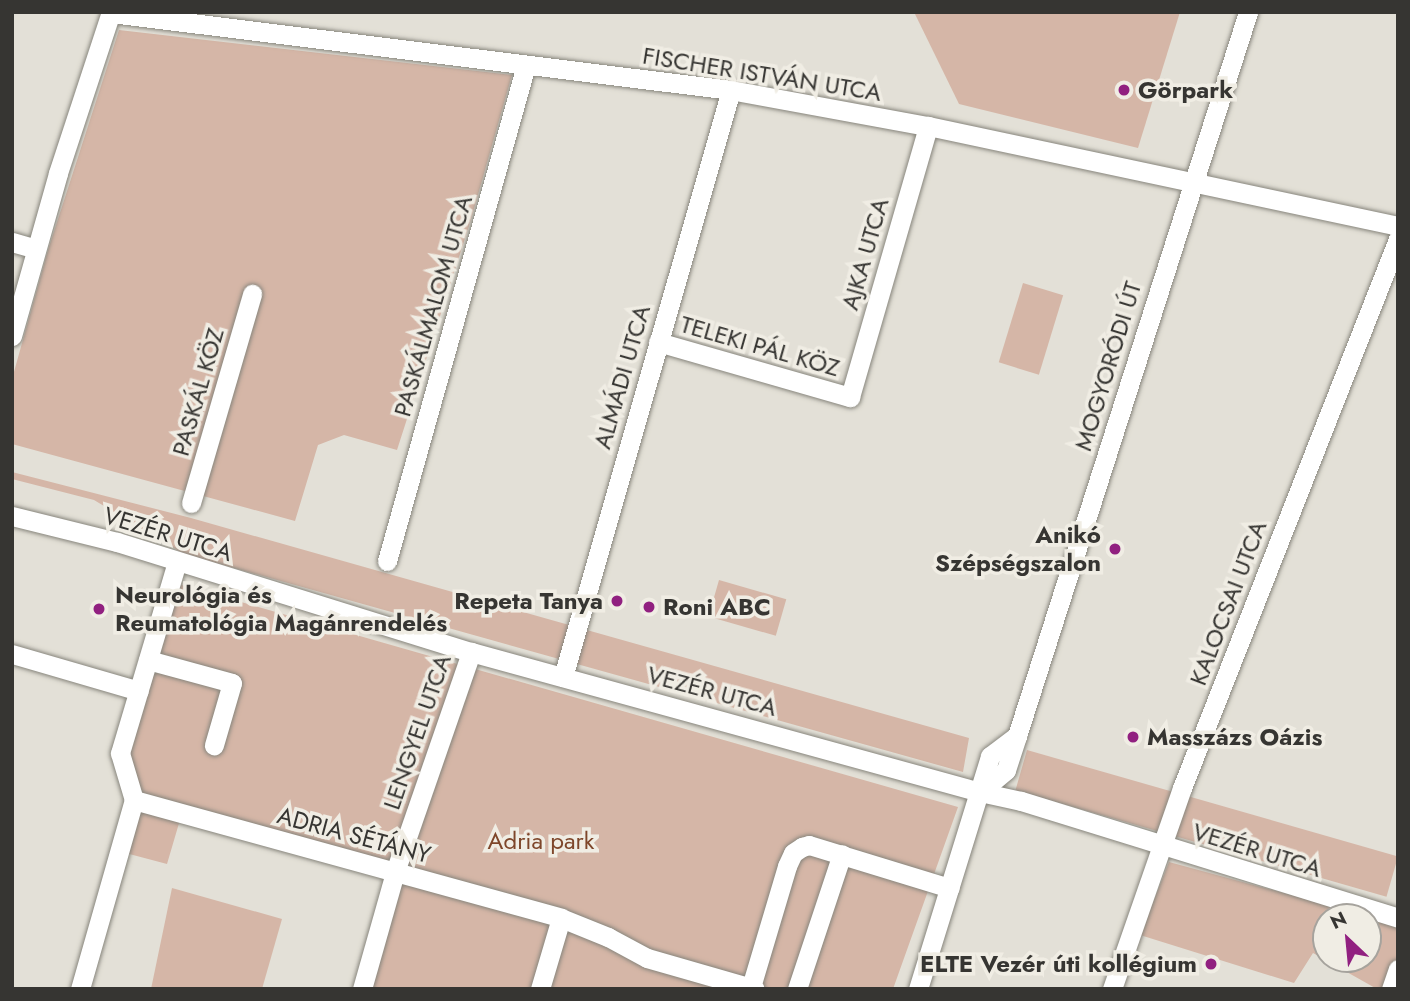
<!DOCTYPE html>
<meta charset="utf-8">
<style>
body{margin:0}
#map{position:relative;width:1410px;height:1001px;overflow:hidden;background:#e3e0d7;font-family:Jost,sans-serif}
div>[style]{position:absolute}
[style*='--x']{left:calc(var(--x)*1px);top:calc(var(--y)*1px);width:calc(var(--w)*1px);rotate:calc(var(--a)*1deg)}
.green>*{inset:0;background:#d5b6a7;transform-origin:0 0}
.roads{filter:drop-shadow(0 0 2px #87857c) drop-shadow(0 0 2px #87857c)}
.minor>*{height:19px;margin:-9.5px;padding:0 9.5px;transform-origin:9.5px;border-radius:9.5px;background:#fff}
.dots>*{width:19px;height:19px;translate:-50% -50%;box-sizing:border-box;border:4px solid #f0ede4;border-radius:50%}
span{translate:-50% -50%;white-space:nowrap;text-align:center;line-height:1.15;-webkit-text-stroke:7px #f0ede4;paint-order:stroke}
.street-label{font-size:24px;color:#363532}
.poi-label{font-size:24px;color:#363532;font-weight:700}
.left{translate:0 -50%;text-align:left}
.right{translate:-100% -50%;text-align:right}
.park-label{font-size:24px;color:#7e462a}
.frame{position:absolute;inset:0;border:14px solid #363532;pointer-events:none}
.north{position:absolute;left:1312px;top:903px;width:70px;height:70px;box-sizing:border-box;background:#f0ede4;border:2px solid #a6a39d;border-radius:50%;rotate:334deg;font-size:19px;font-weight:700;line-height:28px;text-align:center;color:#363532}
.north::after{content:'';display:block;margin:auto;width:24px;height:32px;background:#912080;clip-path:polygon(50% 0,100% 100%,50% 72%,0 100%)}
</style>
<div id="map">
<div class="green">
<div style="clip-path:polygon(914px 12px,1180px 12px,1138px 148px,959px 104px)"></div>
<div style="clip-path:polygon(119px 30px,512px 75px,470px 223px,397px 450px,344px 435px,318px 445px,295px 521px,12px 444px,12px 379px,48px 250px)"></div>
<div style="left:1023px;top:283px;width:42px;height:83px;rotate:17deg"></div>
<div style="clip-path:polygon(12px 472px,191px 518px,969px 738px,963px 772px,184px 554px,94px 500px,12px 479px)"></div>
<div style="left:719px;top:580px;width:70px;height:38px;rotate:16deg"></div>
<div style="clip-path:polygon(171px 582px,958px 807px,893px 989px,362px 989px,395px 873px,182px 813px,167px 864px,118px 851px,134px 800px,120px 753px)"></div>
<div style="left:1027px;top:750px;width:386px;height:42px;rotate:16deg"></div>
<div style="clip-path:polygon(evenodd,1169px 862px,1398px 924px,1398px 989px,1377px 989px,1313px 953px,1294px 983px,1140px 935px,1169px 862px,1326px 917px,1368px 917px,1368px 959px,1326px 959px,1326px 917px)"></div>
<div style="clip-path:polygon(172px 888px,282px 919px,262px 989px,151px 989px)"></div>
</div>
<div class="roads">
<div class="minor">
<div style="--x:111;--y:13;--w:625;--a:7.08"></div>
<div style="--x:731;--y:90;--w:200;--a:10.4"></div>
<div style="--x:928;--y:126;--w:481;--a:12"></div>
<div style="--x:12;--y:242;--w:25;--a:16"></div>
<div style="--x:12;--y:336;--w:169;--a:-74.2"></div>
<div style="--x:58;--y:173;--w:169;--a:-71.8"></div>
<div style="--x:658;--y:342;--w:200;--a:16"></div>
<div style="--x:850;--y:397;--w:282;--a:-73.9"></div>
<div style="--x:191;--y:503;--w:218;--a:-73.7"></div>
<div style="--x:12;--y:516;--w:108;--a:13.9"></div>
<div style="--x:117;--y:542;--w:371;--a:17.3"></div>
<div style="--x:471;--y:652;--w:528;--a:15.38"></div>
<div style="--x:980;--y:792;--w:42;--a:12.4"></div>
<div style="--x:1021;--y:801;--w:395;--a:17.2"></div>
<div style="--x:387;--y:561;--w:515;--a:-74.34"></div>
<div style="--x:12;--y:654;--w:132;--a:16.2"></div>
<div style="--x:148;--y:660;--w:87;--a:15.3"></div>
<div style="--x:232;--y:683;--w:65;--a:106.2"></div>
<div style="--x:563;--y:677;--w:611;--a:-74.03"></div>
<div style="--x:980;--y:792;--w:34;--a:-40"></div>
<div style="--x:1006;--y:770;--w:36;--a:-72"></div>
<div style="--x:1017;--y:736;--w:760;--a:-72.3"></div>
<div style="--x:134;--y:800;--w:443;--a:15.4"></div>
<div style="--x:561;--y:918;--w:51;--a:22"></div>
<div style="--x:608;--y:937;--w:44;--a:28.3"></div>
<div style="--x:647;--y:958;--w:112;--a:16"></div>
<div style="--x:751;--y:987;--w:126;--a:-73.4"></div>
<div style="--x:787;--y:866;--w:14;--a:-65"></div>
<div style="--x:793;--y:853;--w:11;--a:-34"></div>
<div style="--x:802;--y:847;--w:7;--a:-16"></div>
<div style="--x:809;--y:845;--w:147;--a:17"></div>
<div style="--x:80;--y:989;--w:197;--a:-74.1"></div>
<div style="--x:134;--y:800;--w:49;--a:-106.6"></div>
<div style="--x:120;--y:753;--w:199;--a:-73.4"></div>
<div style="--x:362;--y:989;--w:122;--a:-74.2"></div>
<div style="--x:395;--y:872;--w:233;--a:-70.9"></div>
<div style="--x:540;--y:989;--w:74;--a:-73.5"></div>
<div style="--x:797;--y:989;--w:142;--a:-71.6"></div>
<div style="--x:918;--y:989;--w:244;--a:-72.8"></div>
<div style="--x:990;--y:756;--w:34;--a:-37"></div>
<div style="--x:1112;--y:989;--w:213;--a:-70.8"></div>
<div style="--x:1182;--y:788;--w:590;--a:-68.52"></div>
<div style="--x:1391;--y:989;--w:21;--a:-71"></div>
</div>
</div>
<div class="dots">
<div style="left:1124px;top:90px;background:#912080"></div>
<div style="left:1115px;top:549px;background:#912080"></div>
<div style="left:617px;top:601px;background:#912080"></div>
<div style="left:649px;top:607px;background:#912080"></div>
<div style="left:99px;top:609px;background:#912080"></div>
<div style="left:1133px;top:737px;background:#912080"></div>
<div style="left:1211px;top:964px;background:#912080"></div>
</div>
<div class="street-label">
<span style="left:762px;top:74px;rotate:9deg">FISCHER ISTVÁN UTCA</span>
<span style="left:865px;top:254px;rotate:-74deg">AJKA UTCA</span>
<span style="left:433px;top:306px;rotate:-74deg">PASKÁLMALOM UTCA</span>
<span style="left:760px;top:346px;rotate:16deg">TELEKI PÁL KÖZ</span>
<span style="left:1108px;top:366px;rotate:-73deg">MOGYORÓDI ÚT</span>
<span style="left:622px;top:377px;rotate:-74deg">ALMÁDI UTCA</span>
<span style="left:198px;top:392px;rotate:-74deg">PASKÁL KÖZ</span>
<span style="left:168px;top:534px;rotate:17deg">VEZÉR UTCA</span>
<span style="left:1228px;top:603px;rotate:-69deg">KALOCSAI UTCA</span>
<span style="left:712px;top:691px;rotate:15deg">VEZÉR UTCA</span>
<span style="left:417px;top:732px;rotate:-71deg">LENGYEL UTCA</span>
<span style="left:354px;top:835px;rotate:15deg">ADRIA SÉTÁNY</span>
<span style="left:1257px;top:850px;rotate:17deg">VEZÉR UTCA</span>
</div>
<div class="poi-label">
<span class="left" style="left:1138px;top:90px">Görpark</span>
<span class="right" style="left:1101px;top:549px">Anikó<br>Szépségszalon</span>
<span class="left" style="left:115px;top:609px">Neurológia és<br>Reumatológia Magánrendelés</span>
<span class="right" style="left:603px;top:601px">Repeta Tanya</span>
<span class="left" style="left:663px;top:607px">Roni ABC</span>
<span class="left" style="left:1147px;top:737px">Masszázs Oázis</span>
<span class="right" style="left:1197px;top:964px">ELTE Vezér úti kollégium</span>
</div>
<div class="park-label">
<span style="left:541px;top:841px">Adria park</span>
</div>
<div class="frame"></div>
<div class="north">N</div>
</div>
